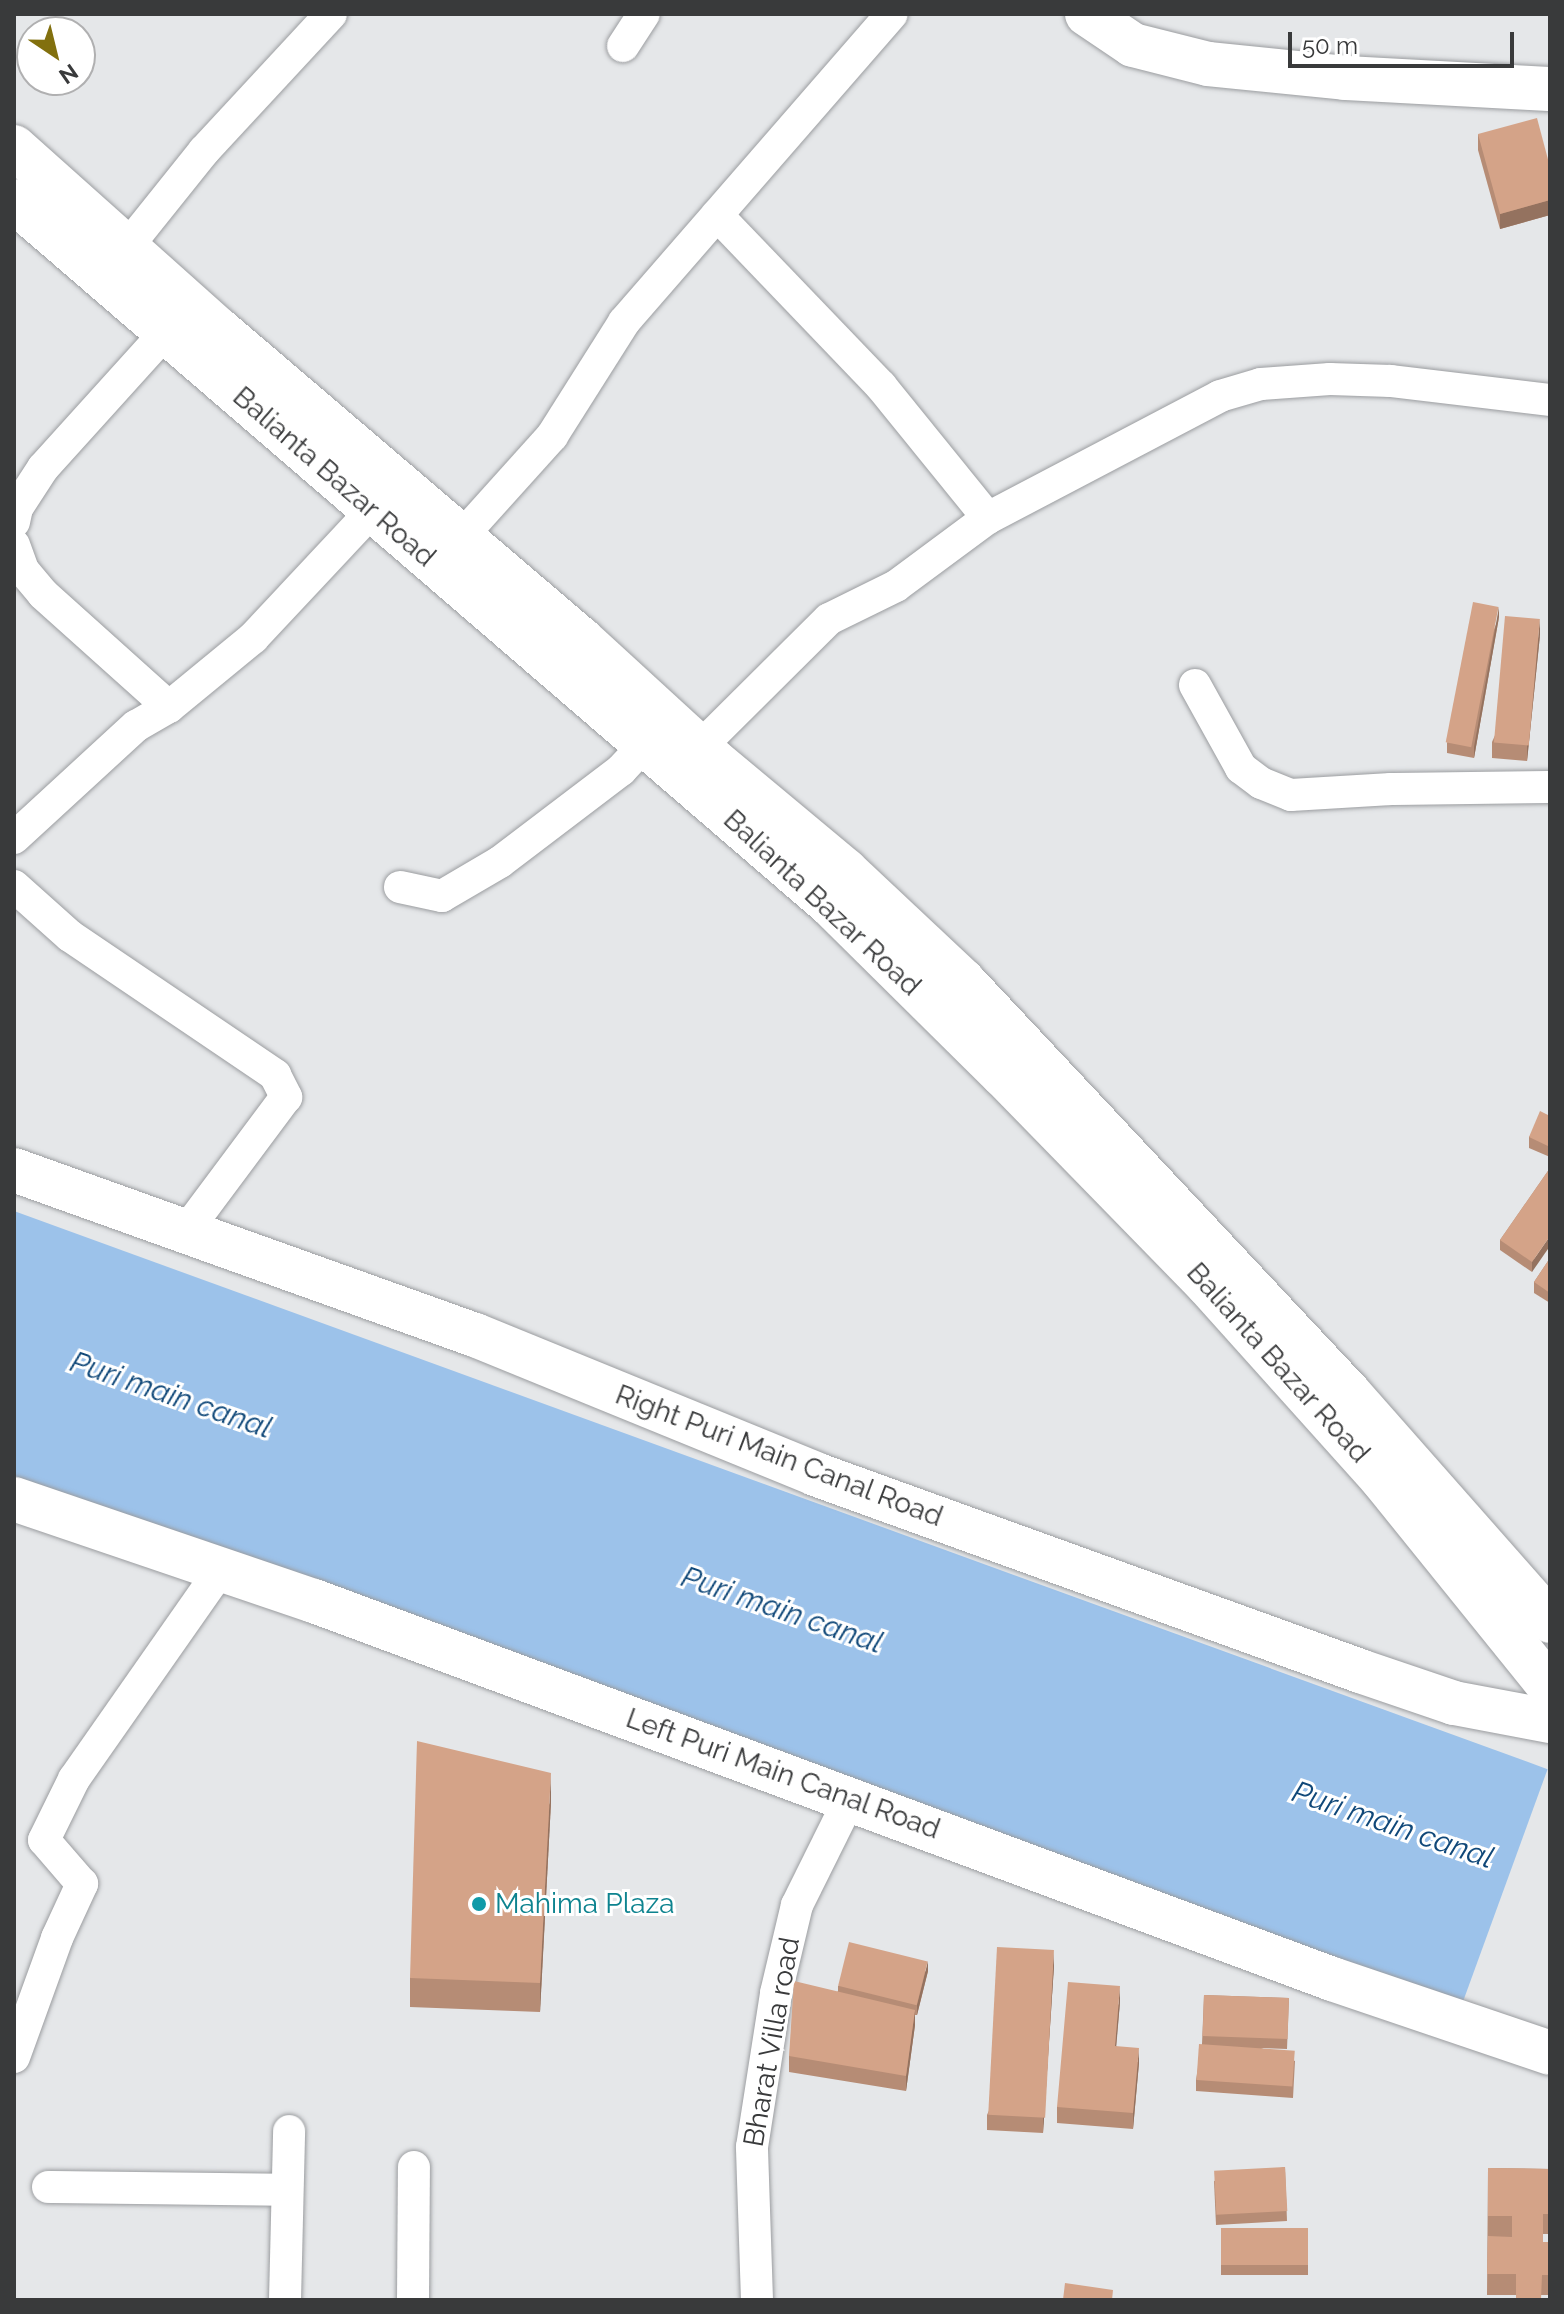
<!DOCTYPE html>
<style>
body{margin:0}
#map{position:relative;width:1564px;height:2314px;overflow:hidden;background:#e5e7e9;font-family:Raleway,sans-serif}
div>[style]{position:absolute}
[style*='--x']{left:calc(var(--x)*1px);top:calc(var(--y)*1px);width:calc(var(--w)*1px);rotate:calc(var(--a)*1deg)}
.water>*{inset:0;background:#9cc2ea;transform-origin:0 0}
.roads{filter:drop-shadow(0 0 2px #9b9da0) drop-shadow(0 0 2px #9b9da0)}
.street>*{height:32px;margin:-16px;padding:0 16px;transform-origin:16px;border-radius:16px;background:#fff}
.secondary>*{height:44px;margin:-22px;padding:0 22px;transform-origin:22px;border-radius:22px;background:#fff}
.wall>*{inset:0;background:#b68c75;transform-origin:0 0}
.shaded-wall>*{inset:0;background:#94725f}
.building>*{inset:0;background:#d4a388;transform-origin:0 0}
.dots>*{width:22px;height:22px;translate:-50% -50%;box-sizing:border-box;border:4px solid #fff;border-radius:50%}
span{translate:-50% -50%;white-space:nowrap;text-align:center;line-height:1.15;-webkit-text-stroke:6px #fff;paint-order:stroke}
.street-label{font-size:28px;color:#393a3b}
.culture-label{font-size:28px;color:#0d838f}
.left{translate:0 -50%;text-align:left}
.water-label{font-size:30px;color:#104879;font-style:italic}
.frame{position:absolute;inset:0;border:16px solid #393a3b;pointer-events:none}
.north{position:absolute;left:16px;top:16px;width:80px;height:80px;box-sizing:border-box;background:#fff;border:2px solid #b0b0b1;border-radius:50%;rotate:145deg;font-size:22px;font-weight:700;line-height:32px;text-align:center;color:#393a3b}
.north::after{content:'';display:block;margin:auto;width:28px;height:36px;background:#82700e;clip-path:polygon(50% 0,100% 100%,50% 72%,0 100%)}
.scale{position:absolute;left:1288px;top:32px;width:226px;height:36px;box-sizing:border-box;border:4px solid #393a3b;border-top:0;padding-left:10px;font-size:24px;line-height:28px;white-space:nowrap;color:#393a3b;-webkit-text-stroke:6px #fff;paint-order:stroke}
</style>
<div id="map">
<div class="water">
<div style="left:14px;top:1211px;width:1632px;height:256px;rotate:20deg"></div>
</div>
<div class="roads">
<div class="street">
<div style="--x:623;--y:46;--w:38;--a:-57"></div>
<div style="--x:717;--y:215;--w:237;--a:46.2"></div>
<div style="--x:881;--y:386;--w:170;--a:51"></div>
<div style="--x:127;--y:247;--w:123;--a:-51.3"></div>
<div style="--x:204;--y:151;--w:187;--a:-47.2"></div>
<div style="--x:14;--y:522;--w:14;--a:-78"></div>
<div style="--x:17;--y:508;--w:48;--a:-57"></div>
<div style="--x:43;--y:468;--w:185;--a:-47.9"></div>
<div style="--x:462;--y:536;--w:135;--a:-48"></div>
<div style="--x:552;--y:436;--w:135;--a:-57.7"></div>
<div style="--x:624;--y:322;--w:408;--a:-49"></div>
<div style="--x:14;--y:545;--w:27;--a:70"></div>
<div style="--x:23;--y:570;--w:31;--a:50"></div>
<div style="--x:43;--y:594;--w:169;--a:41.9"></div>
<div style="--x:1195;--y:685;--w:95;--a:61"></div>
<div style="--x:1241;--y:768;--w:25;--a:37"></div>
<div style="--x:1261;--y:783;--w:32;--a:22"></div>
<div style="--x:1291;--y:795;--w:100;--a:-3.4"></div>
<div style="--x:1391;--y:789;--w:159;--a:-0.7"></div>
<div style="--x:701;--y:746;--w:180;--a:-44.8"></div>
<div style="--x:829;--y:619;--w:75;--a:-26.2"></div>
<div style="--x:896;--y:586;--w:114;--a:-36.5"></div>
<div style="--x:988;--y:518;--w:262;--a:-27.7"></div>
<div style="--x:1220;--y:396;--w:43;--a:-16.3"></div>
<div style="--x:1261;--y:384;--w:69;--a:-4.1"></div>
<div style="--x:1330;--y:379;--w:61;--a:1.9"></div>
<div style="--x:1391;--y:381;--w:160;--a:6.8"></div>
<div style="--x:14;--y:838;--w:166;--a:-42.6"></div>
<div style="--x:136;--y:726;--w:38;--a:-30"></div>
<div style="--x:169;--y:707;--w:109;--a:-39.4"></div>
<div style="--x:253;--y:638;--w:173;--a:-46.9"></div>
<div style="--x:14;--y:886;--w:75;--a:41.8"></div>
<div style="--x:70;--y:936;--w:248;--a:34.1"></div>
<div style="--x:275;--y:1075;--w:25;--a:63"></div>
<div style="--x:286;--y:1097;--w:167;--a:126.7"></div>
<div style="--x:400;--y:887;--w:43;--a:12.1"></div>
<div style="--x:442;--y:896;--w:67;--a:-30.4"></div>
<div style="--x:500;--y:862;--w:152;--a:-37.2"></div>
<div style="--x:621;--y:770;--w:35;--a:-47"></div>
<div style="--x:14;--y:2057;--w:127;--a:-70.1"></div>
<div style="--x:57;--y:1938;--w:60;--a:-65.2"></div>
<div style="--x:82;--y:1884;--w:58;--a:-130.8"></div>
<div style="--x:44;--y:1840;--w:68;--a:-63.8"></div>
<div style="--x:74;--y:1779;--w:256;--a:-55"></div>
<div style="--x:48;--y:2187;--w:239;--a:0.7"></div>
<div style="--x:285;--y:2300;--w:169;--a:-88.6"></div>
<div style="--x:413;--y:2300;--w:133;--a:-89.6"></div>
<div style="--x:757;--y:2300;--w:153;--a:-91.9"></div>
<div style="--x:752;--y:2147;--w:156;--a:-81.1"></div>
<div style="--x:776;--y:1993;--w:90;--a:-76.6"></div>
<div style="--x:797;--y:1905;--w:119;--a:-63.6"></div>
</div>
<div class="secondary">
<div style="--x:1087;--y:14;--w:55;--a:34"></div>
<div style="--x:1133;--y:45;--w:77;--a:14.2"></div>
<div style="--x:1208;--y:64;--w:138;--a:5.8"></div>
<div style="--x:1345;--y:78;--w:205;--a:3.1"></div>
<div style="--x:14;--y:147;--w:275;--a:41.8"></div>
<div style="--x:219;--y:330;--w:477;--a:40.5"></div>
<div style="--x:582;--y:640;--w:178;--a:42.5"></div>
<div style="--x:713;--y:760;--w:173;--a:39.8"></div>
<div style="--x:846;--y:871;--w:161;--a:43.2"></div>
<div style="--x:963;--y:981;--w:565;--a:46.87"></div>
<div style="--x:1349;--y:1393;--w:304;--a:48.6"></div>
<div style="--x:14;--y:201;--w:1077;--a:40.75"></div>
<div style="--x:830;--y:904;--w:243;--a:44.7"></div>
<div style="--x:1003;--y:1075;--w:292;--a:45.7"></div>
<div style="--x:1207;--y:1284;--w:262;--a:48.1"></div>
<div style="--x:1382;--y:1479;--w:267;--a:51.1"></div>
<div style="--x:14;--y:1170;--w:490;--a:19.7"></div>
<div style="--x:475;--y:1335;--w:367;--a:22.2"></div>
<div style="--x:815;--y:1474;--w:580;--a:19.87"></div>
<div style="--x:1360;--y:1671;--w:99;--a:18.8"></div>
<div style="--x:1454;--y:1703;--w:98;--a:10.6"></div>
<div style="--x:14;--y:1499;--w:317;--a:18.8"></div>
<div style="--x:314;--y:1601;--w:1086;--a:20.37"></div>
<div style="--x:1332;--y:1979;--w:230;--a:18.7"></div>
</div>
</div>
<div class="wall">
<div style="clip-path:polygon(1478px 134px,1550px 167px,1550px 215px,1500px 229px,1478px 150px)"></div>
<div style="clip-path:polygon(1499px 617px,1474px 758px,1447px 753px,1447px 743px)"></div>
<div style="clip-path:polygon(1540px 635px,1527px 761px,1492px 758px,1492px 742px)"></div>
<div style="clip-path:polygon(1550px 1116px,1550px 1157px,1529px 1148px,1529px 1137px)"></div>
<div style="clip-path:polygon(1550px 1168px,1532px 1272px,1500px 1250px,1500px 1240px)"></div>
<div style="clip-path:polygon(1550px 1258px,1550px 1303px,1534px 1293px,1534px 1282px)"></div>
<div style="clip-path:polygon(551px 1802px,540px 2012px,410px 2007px,410px 1978px)"></div>
<div style="clip-path:polygon(1054px 1966px,1043px 2133px,987px 2130px,987px 2115px)"></div>
<div style="clip-path:polygon(928px 1971px,917px 2015px,915px 2015px,915px 2025px,906px 2091px,789px 2072px,789px 2056px,838px 1991px,838px 1986px)"></div>
<div style="clip-path:polygon(1204px 1995px,1289px 1998px,1287px 2049px,1261px 2048px,1295px 2061px,1293px 2098px,1196px 2091px,1196px 2080px,1202px 2044px)"></div>
<div style="clip-path:polygon(1120px 2002px,1116px 2046px,1139px 2063px,1133px 2129px,1057px 2123px,1057px 2107px)"></div>
<div style="clip-path:polygon(1285px 2167px,1287px 2221px,1216px 2225px,1214px 2181px)"></div>
<div style="clip-path:polygon(1488px 2168px,1550px 2169px,1550px 2234px,1543px 2234px,1543px 2242px,1550px 2242px,1550px 2295px,1487px 2295px)"></div>
<div style="left:1221px;top:2228px;width:87px;height:47px"></div>
</div>
<div class="shaded-wall">
<div style="clip-path:polygon(1550px 200px,1550px 215px,1500px 229px,1500px 214px)"></div>
<div style="clip-path:polygon(1499px 607px,1499px 617px,1474px 758px,1474px 747px)"></div>
<div style="clip-path:polygon(1540px 619px,1540px 635px,1527px 761px,1527px 746px)"></div>
<div style="clip-path:polygon(1550px 1236px,1550px 1246px,1532px 1272px,1532px 1262px)"></div>
<div style="clip-path:polygon(551px 1773px,551px 1802px,540px 2012px,540px 1983px)"></div>
<div style="clip-path:polygon(1054px 1950px,1054px 1966px,1043px 2133px,1043px 2118px)"></div>
<div style="clip-path:polygon(928px 1961px,928px 1971px,917px 2015px,917px 2005px)"></div>
<div style="clip-path:polygon(1120px 1986px,1120px 2002px,1115px 2061px,1115px 2046px)"></div>
<div style="clip-path:polygon(915px 2010px,915px 2025px,906px 2091px,906px 2076px)"></div>
<div style="clip-path:polygon(1139px 2048px,1139px 2063px,1133px 2129px,1133px 2113px)"></div>
</div>
<div class="building">
<div style="clip-path:polygon(1537px 118px,1550px 167px,1550px 200px,1500px 214px,1478px 134px)"></div>
<div style="left:1473px;top:602px;width:26px;height:143px;rotate:11deg"></div>
<div style="left:1505px;top:616px;width:35px;height:127px;rotate:5deg"></div>
<div style="clip-path:polygon(1540px 1111px,1550px 1116px,1550px 1147px,1529px 1137px)"></div>
<div style="clip-path:polygon(1550px 1168px,1550px 1236px,1532px 1262px,1500px 1240px)"></div>
<div style="clip-path:polygon(1550px 1258px,1550px 1293px,1534px 1282px)"></div>
<div style="clip-path:polygon(417px 1741px,551px 1773px,540px 1983px,410px 1978px)"></div>
<div style="left:849px;top:1942px;width:81px;height:45px;rotate:14deg"></div>
<div style="left:997px;top:1947px;width:57px;height:168px;rotate:3deg"></div>
<div style="clip-path:polygon(794px 1981px,915px 2010px,906px 2076px,789px 2056px)"></div>
<div style="clip-path:polygon(1068px 1982px,1120px 1986px,1115px 2046px,1139px 2048px,1133px 2113px,1057px 2107px)"></div>
<div style="left:1204px;top:1995px;width:85px;height:41px;rotate:2deg"></div>
<div style="left:1199px;top:2044px;width:96px;height:36px;rotate:4deg"></div>
<div style="left:1285px;top:2167px;width:44px;height:71px;rotate:87deg"></div>
<div style="clip-path:polygon(1488px 2168px,1550px 2169px,1550px 2214px,1543px 2214px,1543px 2242px,1550px 2242px,1550px 2275px,1542px 2275px,1541px 2300px,1516px 2300px,1516px 2274px,1487px 2274px,1488px 2236px,1512px 2237px,1512px 2216px,1488px 2216px)"></div>
<div style="left:1221px;top:2228px;width:87px;height:37px"></div>
<div style="clip-path:polygon(1065px 2283px,1113px 2290px,1112px 2300px,1063px 2300px)"></div>
</div>
<div class="dots">
<div style="left:479px;top:1904px;background:#0f9aa8"></div>
</div>
<div class="street-label">
<span style="left:334px;top:477px;rotate:41deg">Balianta Bazar Road</span>
<span style="left:822px;top:903px;rotate:43deg">Balianta Bazar Road</span>
<span style="left:1278px;top:1363px;rotate:48deg">Balianta Bazar Road</span>
<span style="left:779px;top:1456px;rotate:21deg">Right Puri Main Canal Road</span>
<span style="left:783px;top:1774px;rotate:20deg">Left Puri Main Canal Road</span>
<span style="left:772px;top:2042px;rotate:-80deg">Bharat Villa road</span>
</div>
<div class="culture-label">
<span class="left" style="left:495px;top:1904px">Mahima Plaza</span>
</div>
<div class="water-label">
<span style="left:171px;top:1395px;rotate:19deg">Puri main canal</span>
<span style="left:782px;top:1610px;rotate:19deg">Puri main canal</span>
<span style="left:1393px;top:1825px;rotate:19deg">Puri main canal</span>
</div>
<div class="frame"></div>
<div class="north">N</div>
<div class="scale">50 m</div>
</div>
